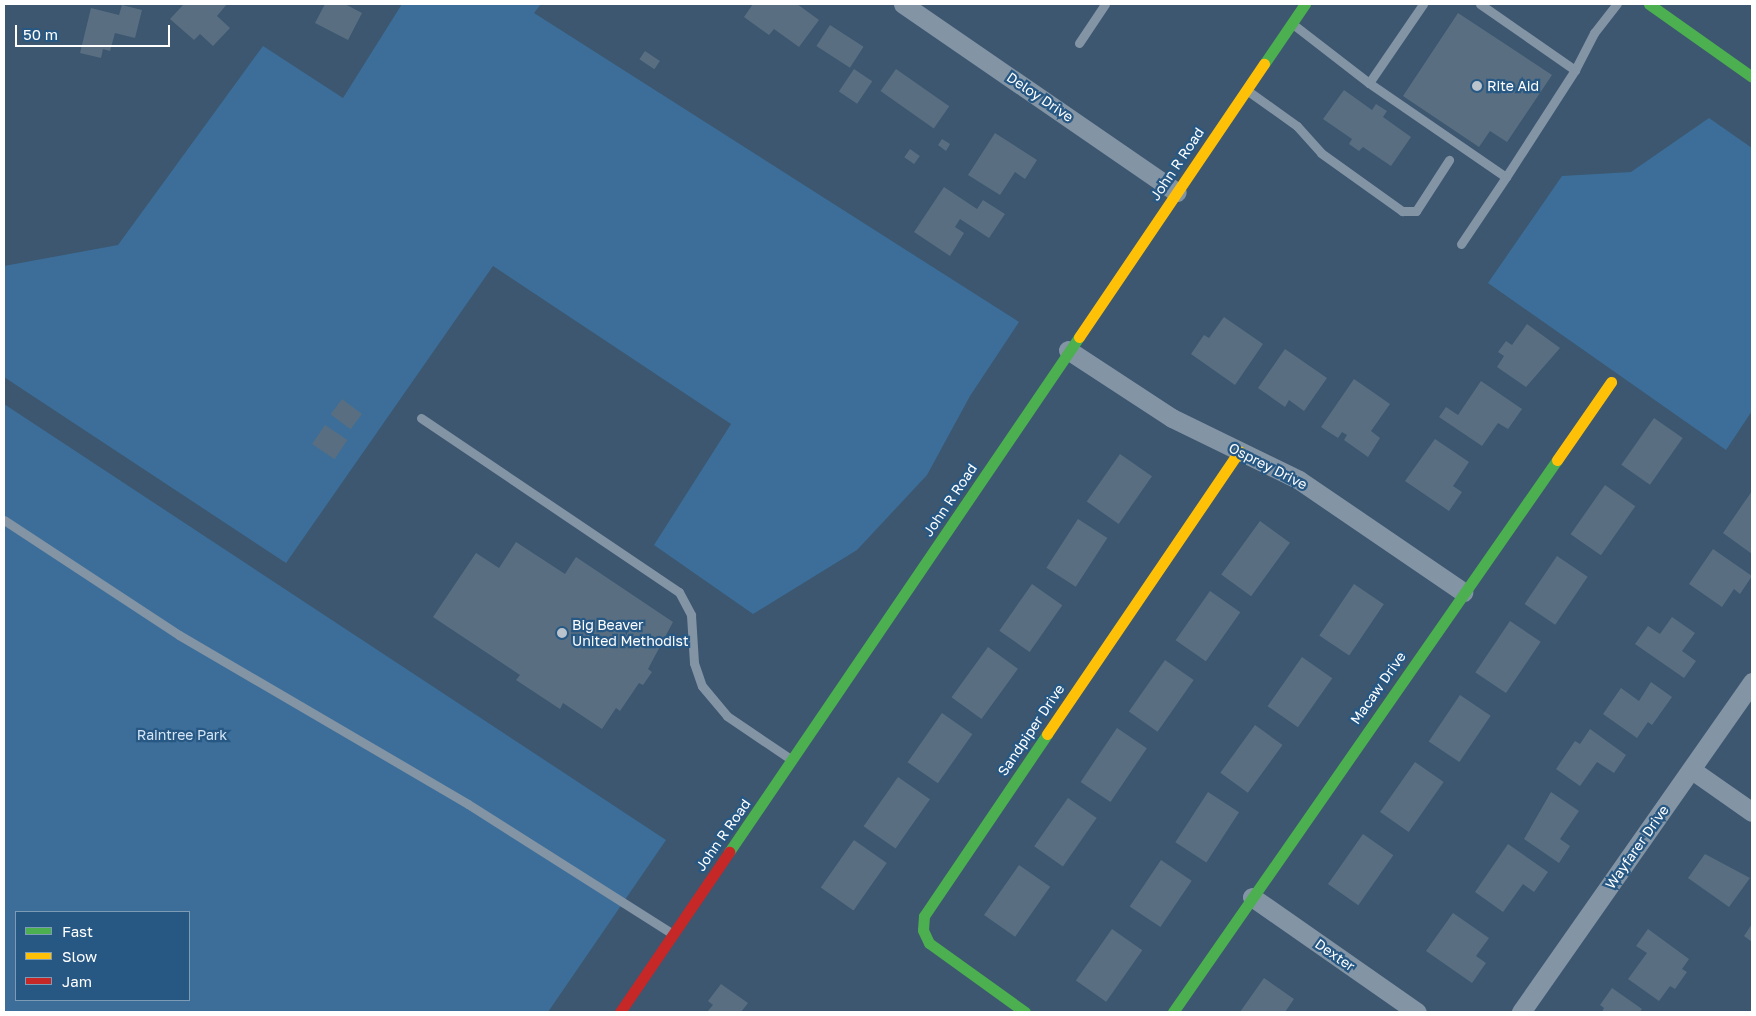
<!DOCTYPE html>
<style>
body{margin:0}
#map{position:relative;width:1756px;height:1016px;overflow:hidden;background:#3c576f;font-family:"Golos Text",sans-serif}
div>[style]{position:absolute}
[style*='--x']{left:calc(var(--x)*1px);top:calc(var(--y)*1px);width:calc(var(--w)*1px);rotate:calc(var(--a)*1deg)}
.green>*{inset:0;background:#3c6e99}
.building>*{inset:0;background:#596f81;transform-origin:0 0}
.lane>*{height:9px;margin:-4.5px;padding:0 4.5px;transform-origin:4.5px;border-radius:4.5px;background:#8394a5}
.street>*{height:19px;margin:-9.5px;padding:0 9.5px;transform-origin:9.5px;border-radius:9.5px;background:#8394a5}
.fast>*{height:11px;margin:-5.5px;padding:0 5.5px;transform-origin:5.5px;border-radius:5.5px;background:#4caf50}
.slow>*{height:11px;margin:-5.5px;padding:0 5.5px;transform-origin:5.5px;border-radius:5.5px;background:#ffc107}
.jam>*{height:11px;margin:-5.5px;padding:0 5.5px;transform-origin:5.5px;border-radius:5.5px;background:#c62828}
.dots>*{width:14px;height:14px;translate:-50% -50%;box-sizing:border-box;border:2px solid #275884;border-radius:50%}
span{translate:-50% -50%;white-space:nowrap;text-align:center;line-height:1.15;-webkit-text-stroke:4.5px #275884;paint-order:stroke}
.poi-label{font-size:14px;color:#fff}
.left{translate:0 -50%;text-align:left}
.street-label{font-size:14px;color:#fff}
.park-label{font-size:14px;color:#d4e6f6}
.frame{position:absolute;inset:0;border:5px solid #fff;pointer-events:none}
.legend{position:absolute;left:15px;top:911px;width:175px;height:90px;box-sizing:border-box;background:#275884;border:1px solid #7d9bb5;margin:0;padding:6px 9px;list-style:none;font-size:15px;color:#fff}
.legend li{display:flex;align-items:center;gap:10px;height:25px}
.legend b{width:25px;border:1px solid #7d9bb5}
.scale{position:absolute;left:15px;top:25px;width:155px;height:22px;box-sizing:border-box;border:2px solid #fff;border-top:0;padding-left:6px;font-size:15px;line-height:18px;white-space:nowrap;color:#fff;-webkit-text-stroke:4px #275884;paint-order:stroke}
</style>
<div id="map">
<div class="green">
<div style="clip-path:polygon(402px 4px,541px 4px,534px 13px,1019px 322px,970px 396px,927px 475px,857px 550px,753px 614px,654px 545px,731px 424px,493px 266px,286px 563px,4px 377px,4px 266px,118px 245px,263px 46px,343px 98px)"></div>
<div style="clip-path:polygon(1709px 118px,1752px 148px,1752px 411px,1726px 450px,1488px 283px,1562px 176px,1631px 172px)"></div>
<div style="clip-path:polygon(evenodd,4px 404px,666px 840px,548px 1012px,4px 1012px,4px 404px,16px 912px,189px 912px,189px 1000px,16px 1000px,16px 912px)"></div>
</div>
<div class="building">
<div style="clip-path:polygon(184px 4px,227px 4px,217px 16px,230px 28px,213px 46px,200px 34px,194px 40px,170px 19px)"></div>
<div style="clip-path:polygon(325px 4px,345px 4px,362px 13px,348px 40px,315px 23px)"></div>
<div style="clip-path:polygon(753px 4px,797px 4px,819px 20px,799px 47px,774px 29px,769px 35px,744px 17px)"></div>
<div style="clip-path:polygon(122px 5px,142px 10px,135px 38px,115px 33px,110px 51px,103px 49px,101px 58px,80px 53px,91px 8px,119px 15px)"></div>
<div style="clip-path:polygon(1458px 13px,1552px 75px,1507px 142px,1490px 131px,1479px 147px,1403px 96px)"></div>
<div style="left:830px;top:25px;width:40px;height:25px;rotate:33deg"></div>
<div style="left:645px;top:51px;width:18px;height:10px;rotate:34deg"></div>
<div style="left:854px;top:69px;width:22px;height:27px;rotate:34deg"></div>
<div style="left:896px;top:69px;width:65px;height:27px;rotate:35deg"></div>
<div style="clip-path:polygon(1344px 90px,1372px 110px,1376px 104px,1387px 111px,1383px 117px,1411px 137px,1391px 166px,1363px 147px,1359px 151px,1349px 144px,1352px 139px,1323px 119px)"></div>
<div style="clip-path:polygon(995px 133px,1037px 160px,1025px 179px,1015px 172px,1000px 195px,968px 175px)"></div>
<div style="clip-path:polygon(942px 139px,950px 144px,946px 151px,938px 145px)"></div>
<div style="left:910px;top:149px;width:12px;height:10px;rotate:35deg"></div>
<div style="clip-path:polygon(944px 187px,977px 209px,983px 200px,1005px 214px,989px 238px,960px 219px,955px 227px,964px 233px,950px 256px,914px 232px)"></div>
<div style="clip-path:polygon(1224px 317px,1263px 344px,1235px 385px,1191px 354px,1204px 335px,1209px 338px)"></div>
<div style="clip-path:polygon(1527px 324px,1560px 348px,1526px 387px,1497px 367px,1504px 356px,1498px 352px,1506px 341px,1512px 345px)"></div>
<div style="clip-path:polygon(1285px 349px,1327px 378px,1304px 411px,1289px 400px,1285px 407px,1258px 388px)"></div>
<div style="clip-path:polygon(1354px 379px,1390px 404px,1371px 431px,1380px 438px,1368px 457px,1344px 440px,1347px 435px,1342px 432px,1338px 438px,1321px 427px)"></div>
<div style="clip-path:polygon(1481px 381px,1522px 409px,1508px 429px,1498px 423px,1482px 446px,1439px 417px,1446px 407px,1458px 415px)"></div>
<div style="left:342px;top:399px;width:25px;height:19px;rotate:37deg"></div>
<div style="left:1654px;top:418px;width:35px;height:57px;rotate:35deg"></div>
<div style="left:325px;top:425px;width:27px;height:23px;rotate:34deg"></div>
<div style="clip-path:polygon(1435px 439px,1469px 462px,1453px 486px,1462px 492px,1449px 511px,1405px 481px)"></div>
<div style="left:1120px;top:454px;width:39px;height:58px;rotate:35deg"></div>
<div style="left:1605px;top:485px;width:37px;height:60px;rotate:35deg"></div>
<div style="clip-path:polygon(1752px 491px,1752px 554px,1723px 533px)"></div>
<div style="left:1078px;top:519px;width:35px;height:58px;rotate:33deg"></div>
<div style="left:1260px;top:521px;width:37px;height:66px;rotate:36deg"></div>
<div style="clip-path:polygon(516px 542px,565px 574px,576px 557px,673px 622px,648px 669px,652px 672px,643px 685px,639px 683px,620px 711px,616px 708px,602px 729px,563px 703px,560px 709px,516px 680px,520px 675px,433px 617px,476px 553px,499px 568px)"></div>
<div style="clip-path:polygon(1713px 549px,1752px 576px,1740px 594px,1734px 589px,1722px 607px,1689px 584px)"></div>
<div style="left:1557px;top:556px;width:37px;height:58px;rotate:34deg"></div>
<div style="left:1032px;top:584px;width:37px;height:57px;rotate:35deg"></div>
<div style="left:1354px;top:584px;width:36px;height:62px;rotate:34deg"></div>
<div style="left:1210px;top:591px;width:37px;height:60px;rotate:35deg"></div>
<div style="clip-path:polygon(1672px 617px,1695px 633px,1682px 651px,1696px 661px,1684px 678px,1635px 644px,1648px 626px,1660px 634px)"></div>
<div style="left:1510px;top:621px;width:37px;height:62px;rotate:34deg"></div>
<div style="left:988px;top:647px;width:37px;height:62px;rotate:36deg"></div>
<div style="left:1302px;top:657px;width:37px;height:60px;rotate:35deg"></div>
<div style="left:1165px;top:660px;width:35px;height:63px;rotate:35deg"></div>
<div style="clip-path:polygon(1651px 682px,1672px 697px,1652px 725px,1648px 722px,1637px 738px,1603px 714px,1621px 688px,1639px 701px)"></div>
<div style="left:1460px;top:695px;width:37px;height:56px;rotate:34deg"></div>
<div style="left:942px;top:713px;width:37px;height:60px;rotate:35deg"></div>
<div style="left:1255px;top:725px;width:34px;height:59px;rotate:36deg"></div>
<div style="left:1117px;top:728px;width:36px;height:65px;rotate:34deg"></div>
<div style="clip-path:polygon(1590px 729px,1626px 755px,1614px 773px,1597px 762px,1580px 786px,1556px 769px,1575px 741px,1580px 744px)"></div>
<div style="left:1415px;top:762px;width:35px;height:61px;rotate:35deg"></div>
<div style="left:898px;top:777px;width:39px;height:60px;rotate:35deg"></div>
<div style="left:1208px;top:792px;width:37px;height:60px;rotate:33deg"></div>
<div style="clip-path:polygon(1551px 792px,1579px 811px,1560px 839px,1570px 846px,1559px 863px,1524px 839px)"></div>
<div style="left:1068px;top:798px;width:35px;height:59px;rotate:35deg"></div>
<div style="left:1363px;top:834px;width:37px;height:61px;rotate:35deg"></div>
<div style="left:854px;top:840px;width:40px;height:58px;rotate:35deg"></div>
<div style="clip-path:polygon(1508px 844px,1548px 872px,1534px 892px,1523px 884px,1503px 912px,1475px 892px)"></div>
<div style="clip-path:polygon(1705px 854px,1750px 878px,1729px 907px,1688px 878px)"></div>
<div style="left:1161px;top:860px;width:37px;height:56px;rotate:34deg"></div>
<div style="left:1019px;top:865px;width:38px;height:61px;rotate:35deg"></div>
<div style="clip-path:polygon(1453px 913px,1489px 938px,1476px 956px,1486px 963px,1472px 983px,1426px 951px)"></div>
<div style="clip-path:polygon(1752px 924px,1752px 942px,1744px 936px)"></div>
<div style="left:1112px;top:929px;width:37px;height:63px;rotate:35deg"></div>
<div style="clip-path:polygon(1648px 929px,1689px 959px,1682px 969px,1687px 972px,1675px 989px,1670px 986px,1659px 1001px,1628px 979px,1647px 953px,1636px 946px)"></div>
<div style="clip-path:polygon(1264px 978px,1294px 999px,1285px 1012px,1240px 1012px)"></div>
<div style="clip-path:polygon(721px 984px,748px 1003px,741px 1012px,707px 1012px,713px 1005px,708px 1001px)"></div>
<div style="clip-path:polygon(1612px 988px,1642px 1009px,1640px 1012px,1602px 1012px,1604px 1008px,1600px 1005px)"></div>
</div>
<div class="lane">
<div style="--x:1480;--y:4;--w:116;--a:34.8"></div>
<div style="--x:1294;--y:25;--w:95;--a:37.7"></div>
<div style="--x:1369;--y:83;--w:166;--a:34.5"></div>
<div style="--x:1506;--y:177;--w:127;--a:-57.2"></div>
<div style="--x:1575;--y:70;--w:42;--a:-62.8"></div>
<div style="--x:1594;--y:33;--w:37;--a:-52"></div>
<div style="--x:1079;--y:43;--w:47;--a:-56.3"></div>
<div style="--x:1369;--y:83;--w:96;--a:-55.6"></div>
<div style="--x:1248;--y:91;--w:60;--a:35.5"></div>
<div style="--x:1297;--y:126;--w:36;--a:48"></div>
<div style="--x:1321;--y:153;--w:100;--a:35.6"></div>
<div style="--x:1402;--y:211;--w:14;--a:0"></div>
<div style="--x:1416;--y:211;--w:61;--a:-57.1"></div>
<div style="--x:1461;--y:244;--w:81;--a:-56.1"></div>
<div style="--x:421;--y:418;--w:311;--a:34"></div>
<div style="--x:679;--y:592;--w:26;--a:62"></div>
<div style="--x:691;--y:615;--w:48;--a:86.4"></div>
<div style="--x:694;--y:663;--w:24;--a:71"></div>
<div style="--x:702;--y:686;--w:39;--a:50"></div>
<div style="--x:727;--y:716;--w:75;--a:34.1"></div>
<div style="--x:4;--y:520;--w:209;--a:33.3"></div>
<div style="--x:179;--y:635;--w:335;--a:30.3"></div>
<div style="--x:468;--y:804;--w:241;--a:32.4"></div>
</div>
<div class="street">
<div style="--x:903;--y:4;--w:332;--a:34.5"></div>
<div style="--x:1068;--y:350;--w:124;--a:33.2"></div>
<div style="--x:1172;--y:418;--w:141;--a:26"></div>
<div style="--x:1299;--y:480;--w:199;--a:34.3"></div>
<div style="--x:1692;--y:770;--w:73;--a:35"></div>
<div style="--x:1252;--y:897;--w:201;--a:34.9"></div>
<div style="--x:1521;--y:1012;--w:403;--a:-55"></div>
</div>
<div class="fast">
<div style="--x:1649;--y:4;--w:126;--a:35.3"></div>
<div style="--x:1264;--y:64;--w:73;--a:-55.7"></div>
<div style="--x:729;--y:852;--w:623;--a:-55.8"></div>
<div style="--x:1025;--y:1012;--w:118;--a:-144.3"></div>
<div style="--x:929;--y:943;--w:14;--a:-115"></div>
<div style="--x:923;--y:930;--w:14;--a:-86"></div>
<div style="--x:924;--y:916;--w:220;--a:-55.9"></div>
<div style="--x:1173;--y:1012;--w:672;--a:-55.18"></div>
</div>
<div class="slow">
<div style="--x:1079;--y:337;--w:330;--a:-55.9"></div>
<div style="--x:1557;--y:460;--w:95;--a:-55.3"></div>
<div style="--x:1047;--y:734;--w:342;--a:-55.8"></div>
</div>
<div class="jam">
<div style="--x:620;--y:1012;--w:194;--a:-55.7"></div>
</div>
<div class="dots">
<div style="left:1477px;top:86px;background:#bbc4cd"></div>
<div style="left:562px;top:633px;background:#bbc4cd"></div>
</div>
<div class="poi-label">
<span class="left" style="left:1487px;top:86px">Rite Aid</span>
<span class="left" style="left:572px;top:633px">Big Beaver<br>United Methodist</span>
</div>
<div class="street-label">
<span style="left:1040px;top:97px;rotate:34deg">Deloy Drive</span>
<span style="left:1177px;top:164px;rotate:-56deg">John R Road</span>
<span style="left:1268px;top:466px;rotate:27deg">Osprey Drive</span>
<span style="left:950px;top:500px;rotate:-56deg">John R Road</span>
<span style="left:1378px;top:688px;rotate:-55deg">Macaw Drive</span>
<span style="left:1031px;top:730px;rotate:-56deg">Sandpiper Drive</span>
<span style="left:723px;top:835px;rotate:-55deg">John R Road</span>
<span style="left:1637px;top:847px;rotate:-55deg">Wayfarer Drive</span>
<span style="left:1335px;top:955px;rotate:35deg">Dexter</span>
</div>
<div class="park-label">
<span style="left:182px;top:735px">Raintree Park</span>
</div>
<div class="frame"></div>
<ul class="legend">
<li><b style="height:6px;background:#4caf50"></b>Fast</li>
<li><b style="height:6px;background:#ffc107"></b>Slow</li>
<li><b style="height:6px;background:#c62828"></b>Jam</li>
</ul>
<div class="scale">50 m</div>
</div>
